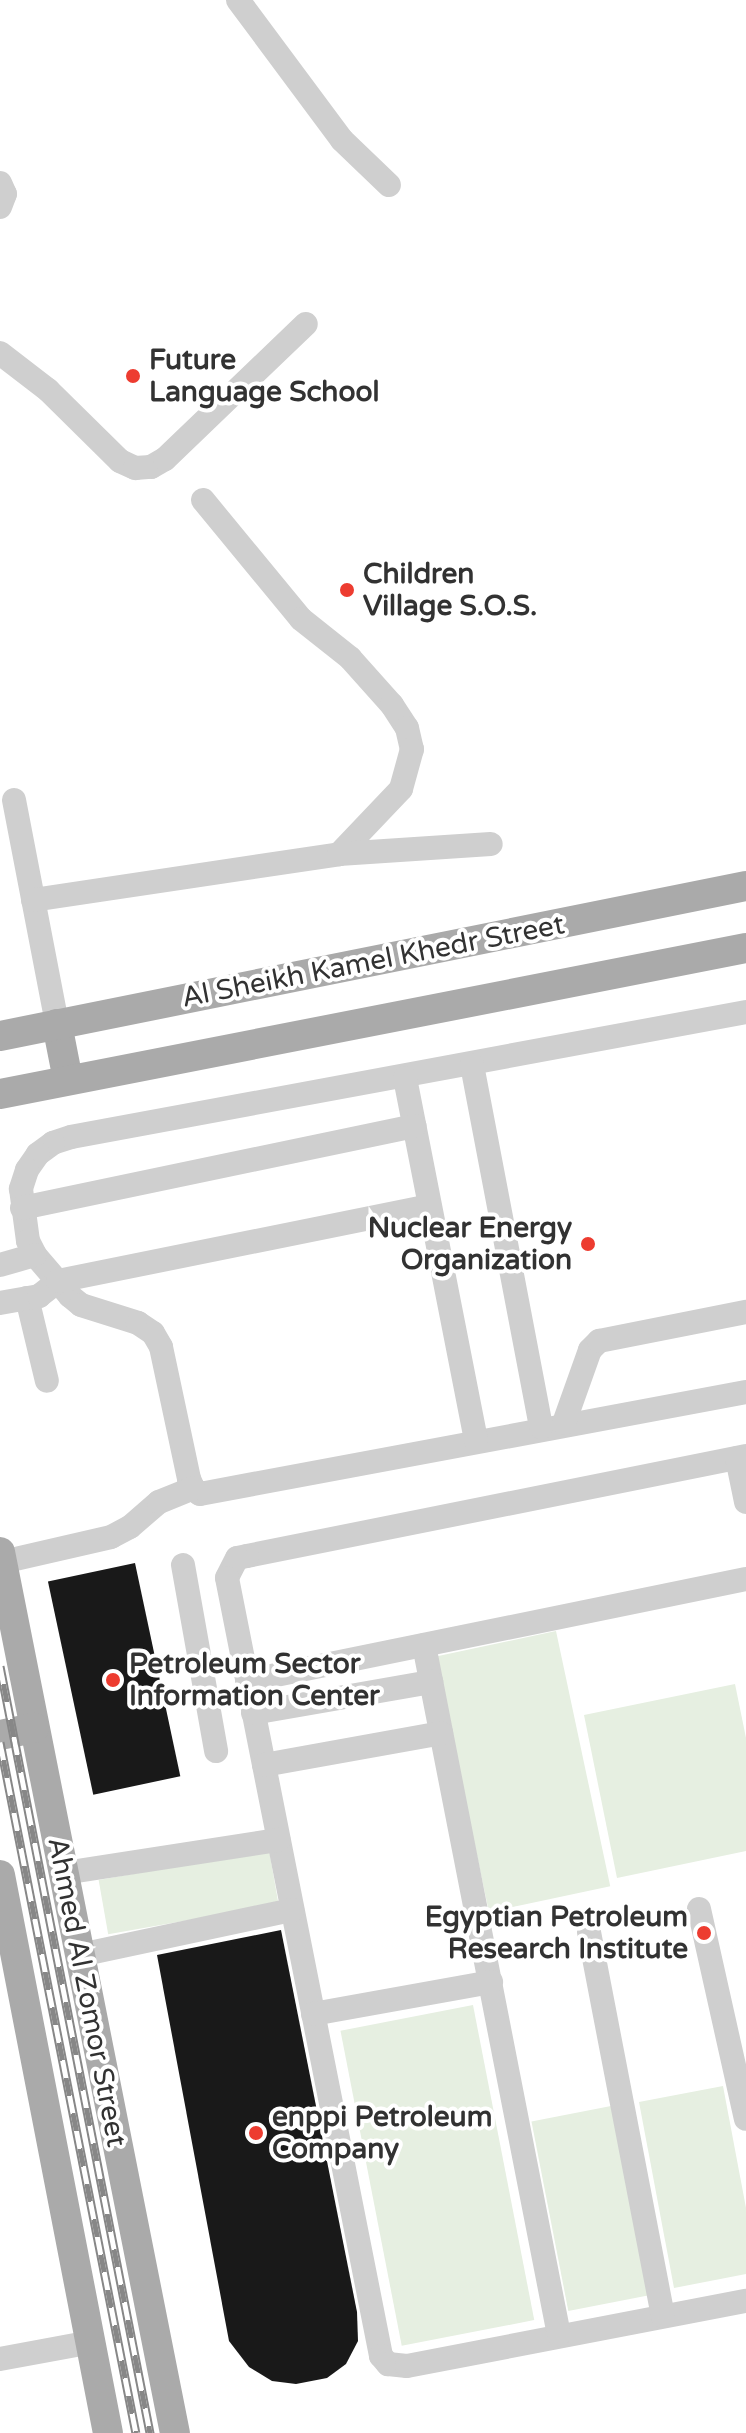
<!DOCTYPE html>
<style>
body{margin:0}
#map{position:relative;width:746px;height:2433px;overflow:hidden;background:#fff;font-family:"Varela Round",sans-serif}
div>[style]{position:absolute}
[style*='--x']{left:calc(var(--x)*1px);top:calc(var(--y)*1px);width:calc(var(--w)*1px);rotate:calc(var(--a)*1deg)}
.green>*{inset:0;background:#e6efe1;transform-origin:0 0}
.building>*{inset:0;background:#191919;transform-origin:0 0}
.minor>*{height:24px;margin:-12px;padding:0 12px;transform-origin:12px;border-radius:12px;background:#cfcfcf}
.major>*{height:30px;margin:-15px;padding:0 15px;transform-origin:15px;border-radius:15px;background:#aaa}
.rail>*{height:9px;margin-top:-4.5px;transform-origin:0;background:repeating-linear-gradient(90deg,#fff 0 18px,#878787 0 36px);box-sizing:border-box;border-block:2px solid #878787}
.dots>*{width:22px;height:22px;translate:-50% -50%;box-sizing:border-box;border:4px solid #fff;border-radius:50%}
span{translate:-50% -50%;white-space:nowrap;text-align:center;line-height:1.15;-webkit-text-stroke:8px #fff;paint-order:stroke}
.poi-label{font-size:28px;color:#323232;font-weight:700}
.left{translate:0 -50%;text-align:left}
.right{translate:-100% -50%;text-align:right}
.street-label{font-size:28px;color:#323232}
</style>
<div id="map">
<div class="green">
<div style="left:556px;top:1631px;width:261px;height:124px;rotate:78deg"></div>
<div style="clip-path:polygon(735px 1684px,746px 1738px,746px 1851px,617px 1878px,584px 1715px)"></div>
<div style="left:269px;top:1850px;width:55px;height:173px;rotate:80deg"></div>
<div style="left:473px;top:2005px;width:321px;height:135px;rotate:79deg"></div>
<div style="clip-path:polygon(723px 2086px,746px 2208px,746px 2274px,674px 2288px,639px 2102px)"></div>
<div style="left:611px;top:2106px;width:193px;height:81px;rotate:79deg"></div>
</div>
<div class="building">
<div style="left:135px;top:1563px;width:218px;height:89px;rotate:78deg"></div>
<div style="clip-path:polygon(281px 1930px,357px 2312px,358px 2341px,346px 2364px,327px 2378px,296px 2384px,272px 2381px,249px 2367px,229px 2341px,157px 1955px)"></div>
</div>
<div class="minor">
<div style="--x:238;--y:0;--w:174;--a:53.4"></div>
<div style="--x:342;--y:140;--w:65;--a:43.8"></div>
<div style="--x:0;--y:183;--w:12;--a:66"></div>
<div style="--x:5;--y:194;--w:14;--a:111"></div>
<div style="--x:0;--y:353;--w:61;--a:37.6"></div>
<div style="--x:48;--y:390;--w:101;--a:44.6"></div>
<div style="--x:120;--y:461;--w:17;--a:25"></div>
<div style="--x:135;--y:468;--w:16;--a:-4"></div>
<div style="--x:151;--y:467;--w:16;--a:-30"></div>
<div style="--x:165;--y:459;--w:195;--a:-43.8"></div>
<div style="--x:203;--y:500;--w:154;--a:50.5"></div>
<div style="--x:301;--y:619;--w:63;--a:38.5"></div>
<div style="--x:350;--y:658;--w:63;--a:48.2"></div>
<div style="--x:392;--y:705;--w:27;--a:57"></div>
<div style="--x:407;--y:728;--w:22;--a:77"></div>
<div style="--x:412;--y:749;--w:41;--a:105.4"></div>
<div style="--x:401;--y:789;--w:90;--a:133.6"></div>
<div style="--x:14;--y:800;--w:228;--a:79.1"></div>
<div style="--x:33;--y:900;--w:309;--a:-8.5"></div>
<div style="--x:339;--y:854;--w:152;--a:-3.8"></div>
<div style="--x:746;--y:1012;--w:686;--a:169.51"></div>
<div style="--x:71;--y:1137;--w:19;--a:162"></div>
<div style="--x:53;--y:1143;--w:19;--a:144"></div>
<div style="--x:38;--y:1154;--w:19;--a:125"></div>
<div style="--x:27;--y:1170;--w:20;--a:108"></div>
<div style="--x:21;--y:1189;--w:52;--a:82.3"></div>
<div style="--x:28;--y:1241;--w:16;--a:63"></div>
<div style="--x:35;--y:1255;--w:54;--a:49.5"></div>
<div style="--x:70;--y:1296;--w:14;--a:39"></div>
<div style="--x:81;--y:1305;--w:60;--a:17.5"></div>
<div style="--x:138;--y:1323;--w:18;--a:34"></div>
<div style="--x:153;--y:1333;--w:16;--a:60"></div>
<div style="--x:161;--y:1347;--w:135;--a:78"></div>
<div style="--x:189;--y:1479;--w:10;--a:66"></div>
<div style="--x:193;--y:1488;--w:9;--a:41"></div>
<div style="--x:200;--y:1494;--w:555;--a:-10.58"></div>
<div style="--x:472;--y:1065;--w:369;--a:79.2"></div>
<div style="--x:405;--y:1078;--w:369;--a:78.9"></div>
<div style="--x:22;--y:1208;--w:401;--a:-11.8"></div>
<div style="--x:0;--y:1265;--w:36;--a:-16"></div>
<div style="--x:27;--y:1298;--w:85;--a:76.5"></div>
<div style="--x:0;--y:1303;--w:40;--a:-10"></div>
<div style="--x:39;--y:1296;--w:24;--a:-38"></div>
<div style="--x:58;--y:1281;--w:379;--a:-11.4"></div>
<div style="--x:564;--y:1423;--w:77;--a:-70.4"></div>
<div style="--x:590;--y:1350;--w:13;--a:-45"></div>
<div style="--x:599;--y:1341;--w:150;--a:-11.2"></div>
<div style="--x:746;--y:1456;--w:509;--a:168.67"></div>
<div style="--x:247;--y:1556;--w:10;--a:169"></div>
<div style="--x:237;--y:1558;--w:22;--a:117"></div>
<div style="--x:227;--y:1578;--w:793;--a:78.8"></div>
<div style="--x:381;--y:2356;--w:11;--a:49"></div>
<div style="--x:388;--y:2364;--w:19;--a:6"></div>
<div style="--x:407;--y:2366;--w:345;--a:-10.9"></div>
<div style="--x:737;--y:1458;--w:45;--a:78.4"></div>
<div style="--x:2;--y:1562;--w:112;--a:-12.9"></div>
<div style="--x:111;--y:1537;--w:21;--a:-28"></div>
<div style="--x:130;--y:1527;--w:38;--a:-41"></div>
<div style="--x:159;--y:1502;--w:37;--a:-22"></div>
<div style="--x:183;--y:1565;--w:189;--a:79.9"></div>
<div style="--x:424;--y:1645;--w:703;--a:78.93"></div>
<div style="--x:247;--y:1681;--w:509;--a:-11.55"></div>
<div style="--x:253;--y:1713;--w:181;--a:-9.9"></div>
<div style="--x:264;--y:1765;--w:180;--a:-10.2"></div>
<div style="--x:64;--y:1873;--w:217;--a:-8.8"></div>
<div style="--x:699;--y:1909;--w:215;--a:77.4"></div>
<div style="--x:589;--y:1932;--w:391;--a:79.1"></div>
<div style="--x:80;--y:1955;--w:217;--a:-12"></div>
<div style="--x:313;--y:2014;--w:181;--a:-10.2"></div>
<div style="--x:0;--y:2359;--w:94;--a:-10.5"></div>
</div>
<div class="major">
<div style="--x:57;--y:1024;--w:57;--a:78.9"></div>
<div style="--x:0;--y:1036;--w:761;--a:-11.37"></div>
<div style="--x:0;--y:1094;--w:760;--a:-11.07"></div>
<div style="--x:0;--y:1552;--w:898;--a:78.77"></div>
<div style="--x:0;--y:1735;--w:35;--a:-12"></div>
<div style="--x:0;--y:1875;--w:568;--a:79.05"></div>
</div>
<div class="rail">
<div style="--x:0;--y:1666;--w:782;--a:78.93"></div>
<div style="--x:0;--y:1742;--w:704;--a:78.87"></div>
</div>
<div class="dots">
<div style="left:133px;top:376px;background:#ed3c30"></div>
<div style="left:347px;top:590px;background:#ed3c30"></div>
<div style="left:588px;top:1244px;background:#ed3c30"></div>
<div style="left:113px;top:1680px;background:#ed3c30"></div>
<div style="left:704px;top:1933px;background:#ed3c30"></div>
<div style="left:256px;top:2133px;background:#ed3c30"></div>
</div>
<div class="poi-label">
<span class="left" style="left:149px;top:376px">Future<br>Language School</span>
<span class="left" style="left:363px;top:590px">Children<br>Village S.O.S.</span>
<span class="right" style="left:572px;top:1244px">Nuclear Energy<br>Organization</span>
<span class="left" style="left:129px;top:1680px">Petroleum Sector<br>Information Center</span>
<span class="right" style="left:688px;top:1933px">Egyptian Petroleum<br>Research Institute</span>
<span class="left" style="left:272px;top:2133px">enppi Petroleum<br>Company</span>
</div>
<div class="street-label">
<span style="left:373px;top:961px;rotate:-11deg">Al Sheikh Kamel Khedr Street</span>
<span style="left:87px;top:1992px;rotate:79deg">Ahmed Al Zomor Street</span>
</div>
</div>
